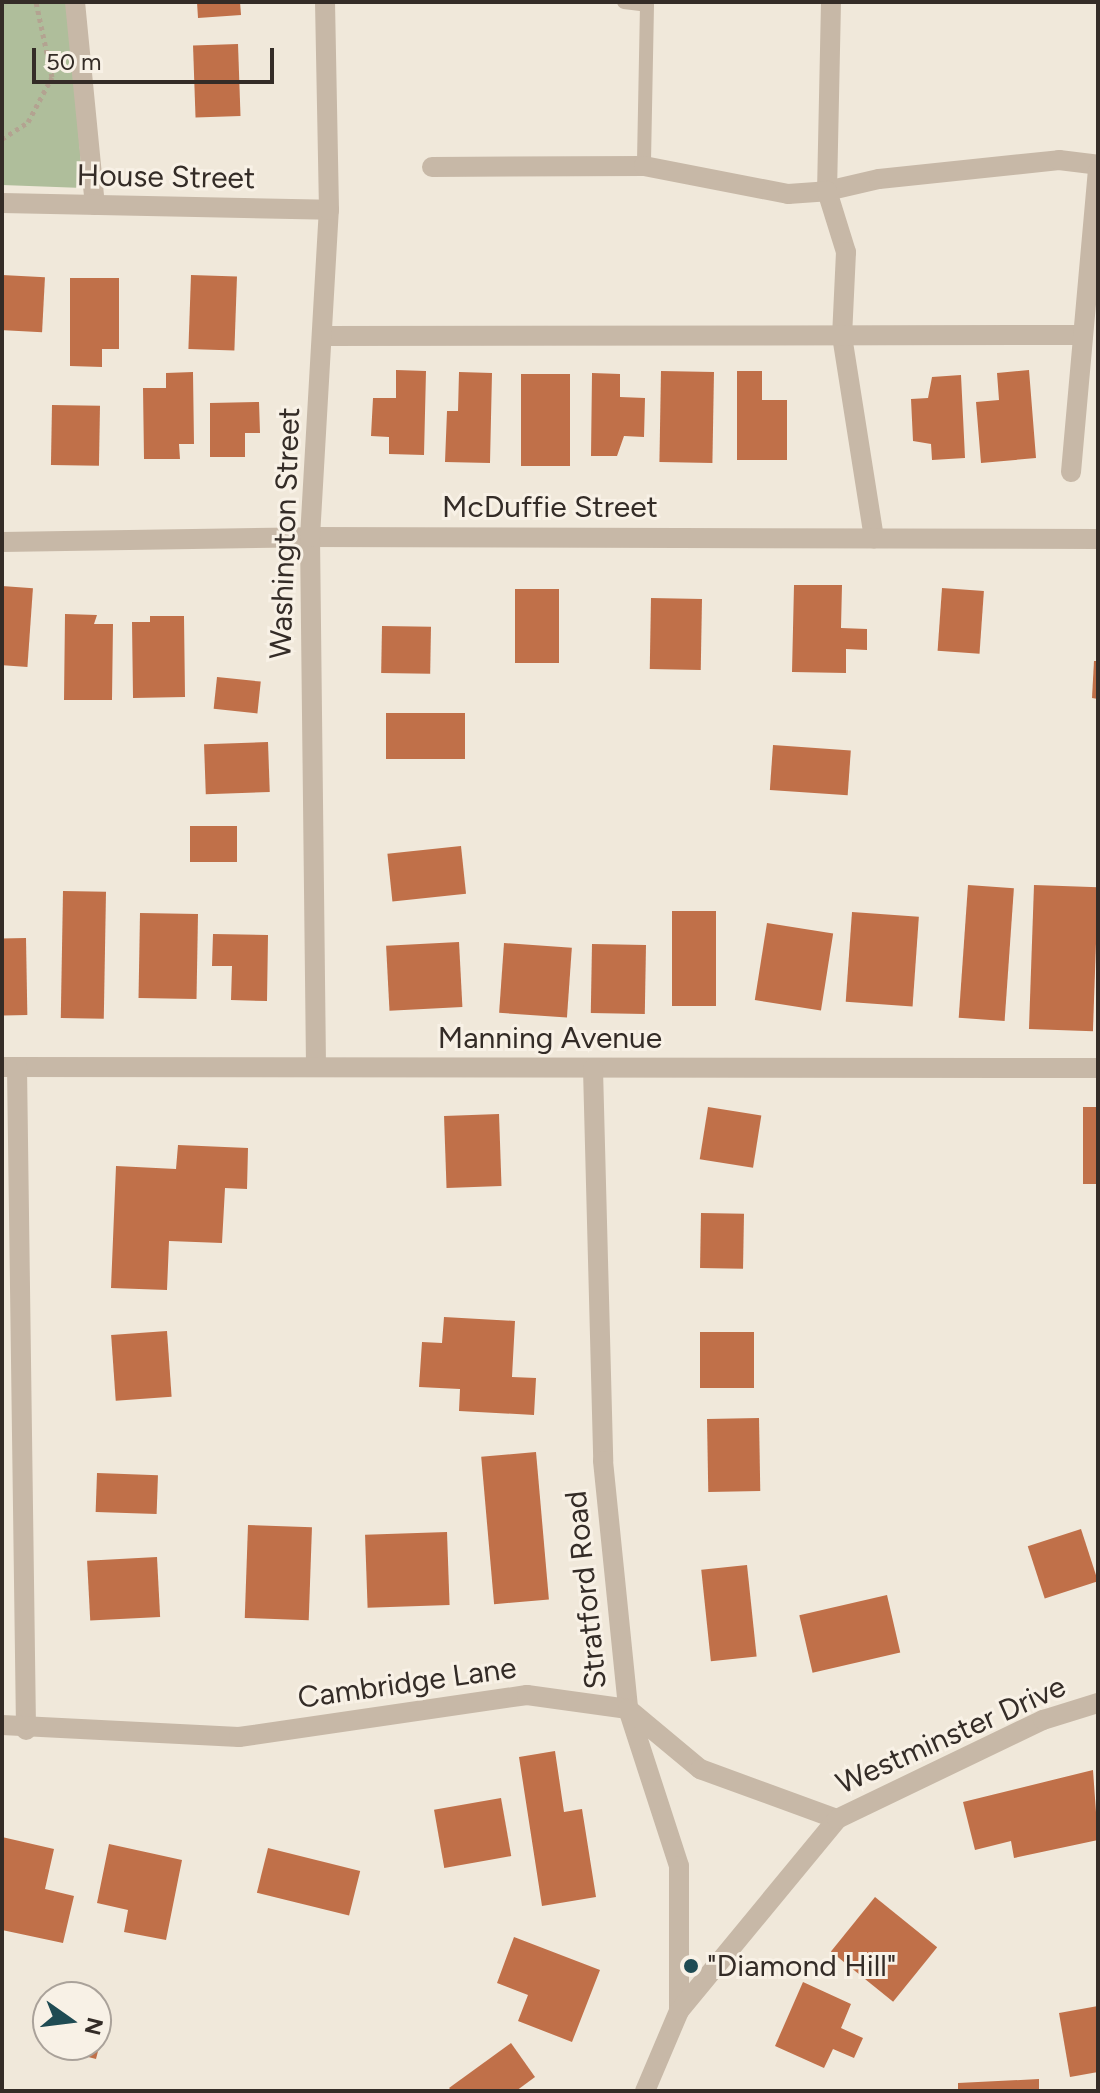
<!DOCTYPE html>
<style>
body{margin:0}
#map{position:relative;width:1100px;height:2093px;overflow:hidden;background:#f0e8da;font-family:Figtree,sans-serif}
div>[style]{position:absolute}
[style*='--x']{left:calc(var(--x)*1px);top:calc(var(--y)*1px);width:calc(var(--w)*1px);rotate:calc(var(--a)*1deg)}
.green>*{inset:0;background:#afbe9b}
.building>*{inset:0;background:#c07049;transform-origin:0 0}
.path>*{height:5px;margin-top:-2.5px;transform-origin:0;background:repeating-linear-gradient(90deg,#b3a391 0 4px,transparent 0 8px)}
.lane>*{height:14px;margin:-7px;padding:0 7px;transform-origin:7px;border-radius:7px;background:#c7b8a7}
.street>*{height:20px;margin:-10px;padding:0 10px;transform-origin:10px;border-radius:10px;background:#c7b8a7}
.dots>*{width:22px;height:22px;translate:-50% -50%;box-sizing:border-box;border:4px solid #f8f1e6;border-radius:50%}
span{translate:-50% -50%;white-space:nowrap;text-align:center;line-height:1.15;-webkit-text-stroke:6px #f8f1e6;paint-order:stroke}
.street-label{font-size:30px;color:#342c27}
.poi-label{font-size:30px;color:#342c27}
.left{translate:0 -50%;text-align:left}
.frame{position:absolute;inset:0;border:4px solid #342c27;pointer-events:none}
.north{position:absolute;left:32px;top:1981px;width:80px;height:80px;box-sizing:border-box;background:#f8f1e6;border:2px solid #aaa29a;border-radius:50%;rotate:104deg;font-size:22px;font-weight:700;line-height:32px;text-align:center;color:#342c27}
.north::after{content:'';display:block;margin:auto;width:28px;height:36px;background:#1f4b53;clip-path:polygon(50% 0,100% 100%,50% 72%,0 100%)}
.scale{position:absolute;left:32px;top:48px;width:242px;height:36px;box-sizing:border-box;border:4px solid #342c27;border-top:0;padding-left:10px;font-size:24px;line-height:28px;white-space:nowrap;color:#342c27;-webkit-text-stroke:6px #f8f1e6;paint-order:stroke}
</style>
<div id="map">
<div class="green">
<div style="clip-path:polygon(2px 2px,68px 2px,83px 188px,2px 185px)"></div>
</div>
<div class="building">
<div style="clip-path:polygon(197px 2px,240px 2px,241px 15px,198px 18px)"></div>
<div style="left:238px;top:44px;width:72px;height:45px;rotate:88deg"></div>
<div style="left:2px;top:275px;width:43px;height:55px;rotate:3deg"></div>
<div style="left:191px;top:275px;width:46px;height:74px;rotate:2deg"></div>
<div style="clip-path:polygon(70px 278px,119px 278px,119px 349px,102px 349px,102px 367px,70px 366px)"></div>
<div style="clip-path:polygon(396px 370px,426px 371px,424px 455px,389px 454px,389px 437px,371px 436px,373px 398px,396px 398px)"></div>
<div style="clip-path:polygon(1029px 370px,1036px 458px,981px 463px,976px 402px,999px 400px,997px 373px)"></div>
<div style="left:661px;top:371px;width:53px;height:91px;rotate:1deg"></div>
<div style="clip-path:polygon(737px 371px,762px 371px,762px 400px,787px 400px,787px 460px,737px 460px)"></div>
<div style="clip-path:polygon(193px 372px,194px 444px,179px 444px,180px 459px,144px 459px,143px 388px,166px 388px,166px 373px)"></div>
<div style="clip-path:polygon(459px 372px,492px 373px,490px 463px,445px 462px,447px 411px,458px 411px)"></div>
<div style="clip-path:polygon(592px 373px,620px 374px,620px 397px,645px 398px,644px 437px,624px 436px,617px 456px,591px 456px)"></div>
<div style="left:521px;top:374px;width:49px;height:92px"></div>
<div style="clip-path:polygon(961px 375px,965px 458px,932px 460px,931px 444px,913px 441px,911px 399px,928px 398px,932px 377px)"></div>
<div style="clip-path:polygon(259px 402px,260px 433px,245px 433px,245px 457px,210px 457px,210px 403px)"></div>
<div style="left:52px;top:405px;width:48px;height:60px;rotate:1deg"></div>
<div style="clip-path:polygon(794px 585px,842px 585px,841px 628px,867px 629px,867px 650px,846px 649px,846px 673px,792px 672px)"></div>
<div style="left:2px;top:586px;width:31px;height:79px;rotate:4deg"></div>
<div style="left:942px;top:588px;width:42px;height:63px;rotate:4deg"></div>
<div style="left:515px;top:589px;width:44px;height:74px"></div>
<div style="left:651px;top:598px;width:51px;height:71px;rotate:1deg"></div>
<div style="clip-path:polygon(65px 614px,97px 615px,94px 624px,113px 624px,112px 700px,64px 700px)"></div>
<div style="clip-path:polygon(150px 616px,184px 616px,185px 697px,133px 698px,132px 622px,150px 622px)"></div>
<div style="left:382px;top:626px;width:49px;height:47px;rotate:1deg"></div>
<div style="clip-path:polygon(1094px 661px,1098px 661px,1098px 699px,1092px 698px)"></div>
<div style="left:217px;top:677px;width:44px;height:32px;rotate:6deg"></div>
<div style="left:386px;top:713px;width:79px;height:46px"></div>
<div style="left:268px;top:742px;width:50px;height:64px;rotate:88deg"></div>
<div style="left:773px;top:745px;width:78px;height:45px;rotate:4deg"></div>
<div style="left:190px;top:826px;width:47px;height:36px"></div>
<div style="left:461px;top:846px;width:48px;height:74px;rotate:84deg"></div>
<div style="left:968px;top:885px;width:46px;height:133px;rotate:4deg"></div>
<div style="left:1034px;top:885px;width:64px;height:144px;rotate:2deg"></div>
<div style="left:63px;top:891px;width:43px;height:127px;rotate:1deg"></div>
<div style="left:672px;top:911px;width:44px;height:95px"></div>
<div style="left:852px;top:912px;width:67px;height:90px;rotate:4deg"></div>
<div style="left:140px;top:913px;width:58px;height:85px;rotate:1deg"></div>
<div style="left:767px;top:923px;width:67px;height:78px;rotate:9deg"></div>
<div style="clip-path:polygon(213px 934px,268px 935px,267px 1001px,231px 1000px,232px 966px,212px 966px)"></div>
<div style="left:26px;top:938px;width:77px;height:24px;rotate:89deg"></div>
<div style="left:459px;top:942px;width:65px;height:73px;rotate:87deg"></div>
<div style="left:504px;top:943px;width:68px;height:70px;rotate:4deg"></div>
<div style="left:592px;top:944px;width:54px;height:69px;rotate:1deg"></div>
<div style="left:708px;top:1107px;width:54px;height:53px;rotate:9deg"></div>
<div style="left:1083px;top:1107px;width:15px;height:77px"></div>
<div style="left:499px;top:1114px;width:72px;height:55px;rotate:88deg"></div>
<div style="clip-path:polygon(178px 1145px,248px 1148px,247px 1189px,225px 1188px,222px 1243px,169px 1241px,167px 1290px,111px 1288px,116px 1166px,176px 1169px)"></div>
<div style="left:701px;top:1213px;width:43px;height:55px;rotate:1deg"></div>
<div style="clip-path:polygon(444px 1317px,515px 1321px,512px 1377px,536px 1378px,534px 1415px,459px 1411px,460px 1389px,419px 1387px,422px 1342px,442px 1343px)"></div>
<div style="left:167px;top:1331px;width:66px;height:56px;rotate:86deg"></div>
<div style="left:700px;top:1332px;width:54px;height:56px"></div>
<div style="left:759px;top:1418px;width:73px;height:52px;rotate:89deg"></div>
<div style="left:536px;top:1452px;width:148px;height:55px;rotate:85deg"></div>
<div style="left:97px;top:1473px;width:61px;height:39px;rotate:2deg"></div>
<div style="left:248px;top:1525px;width:64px;height:93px;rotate:2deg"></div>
<div style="left:1081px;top:1529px;width:55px;height:56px;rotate:72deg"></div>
<div style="left:447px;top:1532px;width:73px;height:82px;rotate:88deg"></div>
<div style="left:157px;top:1557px;width:60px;height:70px;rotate:87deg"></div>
<div style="left:747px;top:1565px;width:92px;height:46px;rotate:84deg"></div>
<div style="left:887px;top:1595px;width:59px;height:90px;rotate:77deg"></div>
<div style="clip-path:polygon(555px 1751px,564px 1812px,582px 1809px,596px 1897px,542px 1906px,519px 1757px)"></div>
<div style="clip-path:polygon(1093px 1770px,1098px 1840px,1014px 1858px,1011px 1841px,975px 1850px,963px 1802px)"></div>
<div style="left:501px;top:1798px;width:59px;height:68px;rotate:80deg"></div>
<div style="clip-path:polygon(2px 1837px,54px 1849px,45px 1889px,74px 1896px,63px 1943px,2px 1930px)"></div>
<div style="clip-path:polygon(109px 1844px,182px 1860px,166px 1940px,124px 1932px,128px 1910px,97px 1903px)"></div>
<div style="left:268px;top:1848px;width:95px;height:46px;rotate:14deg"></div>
<div style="left:875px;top:1897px;width:80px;height:70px;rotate:39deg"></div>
<div style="clip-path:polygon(514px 1937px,600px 1970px,572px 2042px,518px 2021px,528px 1995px,497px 1983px)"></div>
<div style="clip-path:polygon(803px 1982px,851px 2004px,841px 2028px,863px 2038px,854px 2058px,833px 2049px,824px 2068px,775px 2046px)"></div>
<div style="clip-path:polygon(43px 2005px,48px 2006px,48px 2027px,39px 2025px)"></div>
<div style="clip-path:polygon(1098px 2006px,1098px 2072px,1070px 2077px,1059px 2013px)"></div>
<div style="clip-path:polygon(96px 2010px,108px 2013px,96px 2059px,65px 2051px,67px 2045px,96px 2045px)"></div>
<div style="clip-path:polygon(511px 2043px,535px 2077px,516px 2091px,452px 2091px,449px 2088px)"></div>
<div style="clip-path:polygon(1039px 2079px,1039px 2091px,958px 2091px,958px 2083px)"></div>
</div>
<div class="path">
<div style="--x:2;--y:139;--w:31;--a:-33"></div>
<div style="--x:28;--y:122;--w:51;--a:-61.9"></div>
<div style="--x:52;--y:77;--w:77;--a:-102"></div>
</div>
<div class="lane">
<div style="--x:624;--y:2;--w:23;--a:7"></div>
<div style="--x:647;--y:5;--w:161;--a:91.1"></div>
</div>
<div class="street">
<div style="--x:75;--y:2;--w:204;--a:84.4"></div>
<div style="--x:831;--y:2;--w:189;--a:91.2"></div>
<div style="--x:827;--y:191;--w:53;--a:-13"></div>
<div style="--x:879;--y:179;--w:181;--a:-6"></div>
<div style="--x:1059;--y:160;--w:39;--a:7"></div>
<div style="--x:432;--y:167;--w:212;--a:-0.3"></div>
<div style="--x:644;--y:166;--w:147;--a:11"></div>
<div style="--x:788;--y:194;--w:39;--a:-4"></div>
<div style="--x:827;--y:191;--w:64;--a:72.7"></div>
<div style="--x:846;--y:252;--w:84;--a:92.7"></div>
<div style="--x:842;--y:336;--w:205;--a:81"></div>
<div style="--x:2;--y:203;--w:327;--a:1.2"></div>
<div style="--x:322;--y:336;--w:760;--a:-0.08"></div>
<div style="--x:1071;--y:472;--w:302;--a:-84.9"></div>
<div style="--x:2;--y:542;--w:308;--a:-0.9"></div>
<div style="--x:310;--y:537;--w:788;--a:0.15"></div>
<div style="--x:316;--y:1066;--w:529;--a:-90.65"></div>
<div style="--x:310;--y:537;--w:328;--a:-86.7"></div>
<div style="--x:329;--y:210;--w:208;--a:-91.1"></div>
<div style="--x:2;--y:1067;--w:1096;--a:0.05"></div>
<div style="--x:17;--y:1067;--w:663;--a:89.22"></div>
<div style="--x:593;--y:1069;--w:392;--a:88.5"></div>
<div style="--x:603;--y:1461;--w:249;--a:84.2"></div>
<div style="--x:628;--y:1709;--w:165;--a:72"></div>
<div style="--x:679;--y:1866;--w:145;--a:90"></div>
<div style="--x:679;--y:2011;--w:87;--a:113"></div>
<div style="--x:2;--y:1725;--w:237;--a:2.9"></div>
<div style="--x:239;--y:1737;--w:291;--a:-8.3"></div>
<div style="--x:527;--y:1695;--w:102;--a:7.9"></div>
<div style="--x:628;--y:1709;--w:94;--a:39.8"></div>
<div style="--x:700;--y:1769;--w:146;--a:20.1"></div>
<div style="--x:679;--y:2011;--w:249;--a:-50.5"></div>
<div style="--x:837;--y:1819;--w:229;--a:-25.7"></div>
<div style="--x:1043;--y:1720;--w:58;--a:-17.2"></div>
</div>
<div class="dots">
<div style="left:691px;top:1966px;background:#1f4b53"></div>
</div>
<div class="street-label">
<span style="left:166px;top:177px;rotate:1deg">House Street</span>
<span style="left:550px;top:507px">McDuffie Street</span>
<span style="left:285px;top:533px;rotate:-88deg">Washington Street</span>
<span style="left:550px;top:1038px">Manning Avenue</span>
<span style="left:586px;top:1590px;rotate:-96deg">Stratford Road</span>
<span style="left:407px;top:1683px;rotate:-8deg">Cambridge Lane</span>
<span style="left:951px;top:1735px;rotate:-24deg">Westminster Drive</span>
</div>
<div class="poi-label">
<span class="left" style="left:707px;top:1966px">"Diamond Hill"</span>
</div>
<div class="frame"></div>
<div class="north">N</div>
<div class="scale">50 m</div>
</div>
